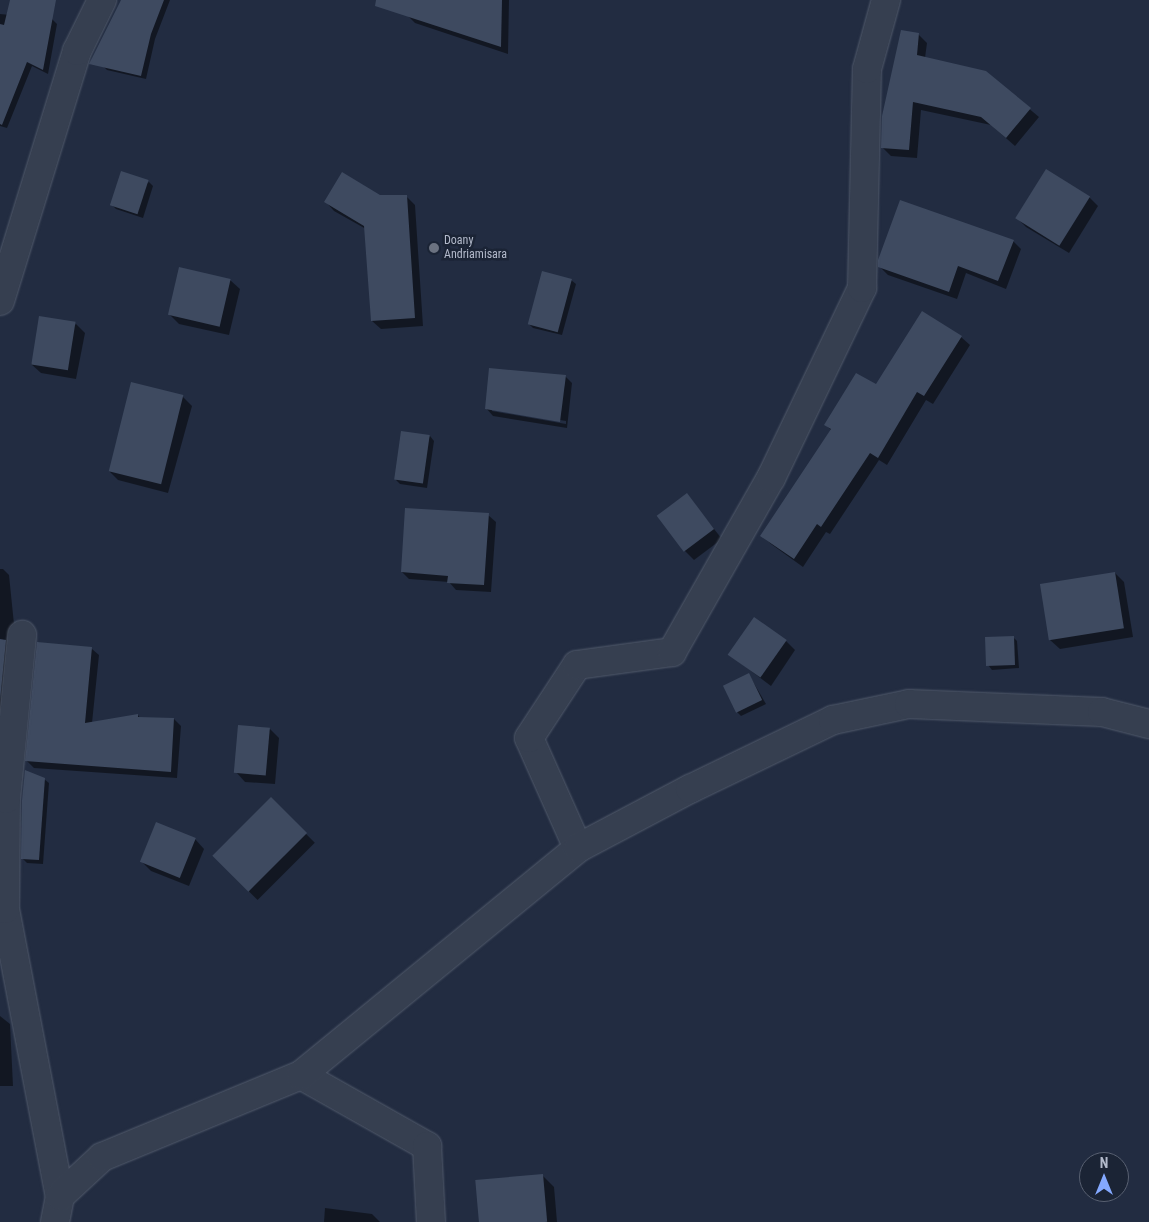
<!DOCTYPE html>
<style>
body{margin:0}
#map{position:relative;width:1149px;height:1222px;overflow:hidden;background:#222c41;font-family:"Roboto Condensed",sans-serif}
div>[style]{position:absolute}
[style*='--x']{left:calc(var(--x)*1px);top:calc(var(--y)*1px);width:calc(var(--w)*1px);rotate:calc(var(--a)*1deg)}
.shadow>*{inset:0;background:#0007;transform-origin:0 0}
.building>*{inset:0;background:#3e4a60;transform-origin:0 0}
.roads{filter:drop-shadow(0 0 1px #515a6b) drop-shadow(0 0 1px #515a6b)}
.minor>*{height:28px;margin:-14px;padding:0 14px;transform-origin:14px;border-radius:14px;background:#363f50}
.dots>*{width:14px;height:14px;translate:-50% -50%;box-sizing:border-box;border:2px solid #1b2435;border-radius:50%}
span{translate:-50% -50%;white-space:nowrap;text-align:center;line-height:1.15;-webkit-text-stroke:5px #1b2435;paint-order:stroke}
.poi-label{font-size:12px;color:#b3bacb}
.left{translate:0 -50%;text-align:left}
.north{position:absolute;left:1079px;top:1152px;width:50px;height:50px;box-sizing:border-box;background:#1b2435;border:1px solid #586071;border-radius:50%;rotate:0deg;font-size:14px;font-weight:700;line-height:20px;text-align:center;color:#b3bacb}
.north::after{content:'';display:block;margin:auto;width:18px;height:22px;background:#84a9ff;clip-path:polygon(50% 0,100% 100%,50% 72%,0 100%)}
</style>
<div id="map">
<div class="shadow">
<div style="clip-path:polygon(128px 0,170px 0,155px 39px,146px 79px,107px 70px,103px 66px)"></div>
<div style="clip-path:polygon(413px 0,509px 0,508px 54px,415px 23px,407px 15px)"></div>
<div style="clip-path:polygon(0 14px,52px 19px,57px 24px,48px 74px,32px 66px,7px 128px,0 126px)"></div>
<div style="clip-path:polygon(918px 34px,927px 43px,925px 58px,985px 72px,1039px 117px,1015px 146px,991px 125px,921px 110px,917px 158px,891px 156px,882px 147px)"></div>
<div style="clip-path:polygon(149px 182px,153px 186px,143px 218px,116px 209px,112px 205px)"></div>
<div style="clip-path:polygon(380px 196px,406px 196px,415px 205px,423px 326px,381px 329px,372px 321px,366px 229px,334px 211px,326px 202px)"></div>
<div style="clip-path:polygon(1089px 197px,1098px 206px,1069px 253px,1026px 227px,1017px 218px)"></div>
<div style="clip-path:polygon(1013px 241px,1021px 249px,1006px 289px,966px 273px,957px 299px,888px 275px,879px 266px)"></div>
<div style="clip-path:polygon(230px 280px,240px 289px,229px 335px,179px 324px,170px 315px)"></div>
<div style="clip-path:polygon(571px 280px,576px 284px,562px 335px,533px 328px,529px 324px)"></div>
<div style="clip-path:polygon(76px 324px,85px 333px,76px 379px,41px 373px,31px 364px)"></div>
<div style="clip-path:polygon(961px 337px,970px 345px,933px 404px,926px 400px,887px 465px,879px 460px,830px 534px,826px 532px,803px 567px,771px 544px,762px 536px,832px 431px,826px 425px)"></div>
<div style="clip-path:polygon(evenodd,565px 376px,572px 383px,567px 428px,493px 416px,486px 408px,565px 376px,492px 409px,566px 421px,566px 424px,492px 411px,492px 409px)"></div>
<div style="clip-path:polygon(182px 396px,192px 406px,168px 493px,118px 480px,109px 471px)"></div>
<div style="clip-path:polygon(430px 436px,434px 441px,427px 488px,400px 484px,396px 480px)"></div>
<div style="clip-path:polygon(687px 495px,722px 539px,694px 560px,685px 551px)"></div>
<div style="clip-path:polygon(488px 515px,496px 522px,491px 592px,456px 590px,449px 582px,409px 579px,402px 572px)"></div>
<div style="clip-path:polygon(0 569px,3px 569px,9px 575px,15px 634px,0 770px)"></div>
<div style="clip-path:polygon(1115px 573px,1124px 582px,1133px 637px,1060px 649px,1050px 640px)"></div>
<div style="clip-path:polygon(1013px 637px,1017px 641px,1019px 668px,992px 670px,988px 665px)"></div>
<div style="clip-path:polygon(786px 641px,795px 650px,771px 686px,730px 655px)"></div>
<div style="clip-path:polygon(92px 649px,99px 655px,92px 723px,138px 715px,140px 718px,174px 719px,181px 726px,177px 778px,34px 768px,27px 761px)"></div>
<div style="clip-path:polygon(749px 675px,766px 704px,741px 716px,737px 712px)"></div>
<div style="clip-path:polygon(270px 729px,279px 738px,275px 784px,245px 782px,236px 772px)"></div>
<div style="clip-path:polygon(44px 779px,49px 783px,43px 864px,27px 863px,22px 858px)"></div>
<div style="left:271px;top:799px;width:62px;height:81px;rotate:45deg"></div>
<div style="clip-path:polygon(195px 839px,204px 849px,189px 886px,151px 871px,142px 862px)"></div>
<div style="clip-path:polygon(0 1016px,10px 1024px,13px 1086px,0 1086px)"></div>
<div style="clip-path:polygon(543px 1176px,554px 1187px,557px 1222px,479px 1222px)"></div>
<div style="clip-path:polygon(325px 1208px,372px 1214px,380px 1222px,324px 1222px)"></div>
</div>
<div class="building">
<div style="clip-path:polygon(10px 0,56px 0,43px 70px,27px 62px,2px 125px,0 124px,0 24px,4px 25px)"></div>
<div style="clip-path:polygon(121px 0,164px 0,151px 34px,141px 76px,89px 64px)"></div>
<div style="clip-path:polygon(376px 0,502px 0,501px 47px,375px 6px)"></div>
<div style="clip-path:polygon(901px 30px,919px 33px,917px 55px,986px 71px,1031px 108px,1006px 138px,981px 117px,913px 102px,909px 150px,881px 148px,882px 116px)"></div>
<div style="left:1046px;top:169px;width:52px;height:58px;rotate:32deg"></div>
<div style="left:121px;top:171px;width:29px;height:36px;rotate:18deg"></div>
<div style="clip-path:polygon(342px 172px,380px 195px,407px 195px,415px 318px,371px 321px,364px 226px,324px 202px)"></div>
<div style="clip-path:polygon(900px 200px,1014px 240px,998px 281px,958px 266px,949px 292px,878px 267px,878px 260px)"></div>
<div style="left:179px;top:267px;width:53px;height:49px;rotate:13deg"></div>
<div style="left:542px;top:271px;width:31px;height:55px;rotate:15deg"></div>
<div style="clip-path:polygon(922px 311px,962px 336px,924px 396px,917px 392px,878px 458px,870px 453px,821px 527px,817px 524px,794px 559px,760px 536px,831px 429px,824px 425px,856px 373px,876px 384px)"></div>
<div style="left:39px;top:316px;width:37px;height:49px;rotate:9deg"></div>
<div style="clip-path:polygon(489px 368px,566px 375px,560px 422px,485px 409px)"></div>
<div style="left:131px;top:382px;width:54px;height:92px;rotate:14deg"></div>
<div style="left:401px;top:431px;width:29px;height:49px;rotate:8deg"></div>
<div style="left:687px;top:493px;width:45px;height:38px;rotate:53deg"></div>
<div style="clip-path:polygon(405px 508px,489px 513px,484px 585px,447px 583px,448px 576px,401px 572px)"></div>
<div style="left:1115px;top:572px;width:57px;height:76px;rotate:81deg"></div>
<div style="left:754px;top:617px;width:40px;height:46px;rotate:35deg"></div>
<div style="left:1014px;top:636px;width:29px;height:29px;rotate:88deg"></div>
<div style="clip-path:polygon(0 639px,6px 640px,0 700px)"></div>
<div style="clip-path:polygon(37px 642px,92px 647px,85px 723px,138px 714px,138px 717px,174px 718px,171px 772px,25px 761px)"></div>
<div style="left:749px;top:673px;width:30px;height:29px;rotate:64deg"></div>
<div style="left:238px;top:725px;width:32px;height:48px;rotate:5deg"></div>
<div style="clip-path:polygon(25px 770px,45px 778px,39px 860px,21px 859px,22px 800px)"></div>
<div style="left:271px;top:797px;width:51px;height:83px;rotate:45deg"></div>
<div style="left:156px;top:822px;width:43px;height:43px;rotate:22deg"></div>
<div style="left:543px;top:1174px;width:48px;height:68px;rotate:85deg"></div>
</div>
<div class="roads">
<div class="minor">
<div style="--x:0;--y:301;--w:262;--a:-72.9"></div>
<div style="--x:77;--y:51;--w:57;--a:-63.9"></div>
<div style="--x:578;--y:848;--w:120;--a:-114"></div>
<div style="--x:529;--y:738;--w:87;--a:-56.7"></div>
<div style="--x:577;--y:665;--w:96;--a:-7.8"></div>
<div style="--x:672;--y:652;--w:200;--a:-60.4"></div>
<div style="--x:771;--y:478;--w:211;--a:-64.4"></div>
<div style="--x:862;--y:288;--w:219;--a:-88.7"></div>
<div style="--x:867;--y:69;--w:72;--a:-74.6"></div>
<div style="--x:0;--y:904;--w:7;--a:45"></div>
<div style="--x:5;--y:909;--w:292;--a:79.2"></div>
<div style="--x:5;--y:909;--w:110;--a:-89.5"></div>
<div style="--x:6;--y:799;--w:165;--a:-84.4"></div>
<div style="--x:301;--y:1075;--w:145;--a:29.4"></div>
<div style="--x:427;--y:1146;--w:76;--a:87"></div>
<div style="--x:55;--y:1222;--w:26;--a:-79"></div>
<div style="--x:60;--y:1196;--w:57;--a:-42.9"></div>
<div style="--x:102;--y:1157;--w:215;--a:-22.4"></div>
<div style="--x:301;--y:1075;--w:358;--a:-39.3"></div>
<div style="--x:578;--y:848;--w:127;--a:-27.8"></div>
<div style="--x:690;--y:789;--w:159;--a:-25.8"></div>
<div style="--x:833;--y:720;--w:78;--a:-11.9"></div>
<div style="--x:909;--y:704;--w:193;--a:2.4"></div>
<div style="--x:1102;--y:712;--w:49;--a:14.3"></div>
</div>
</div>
<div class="dots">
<div style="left:434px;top:248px;background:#6b7280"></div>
</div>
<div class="poi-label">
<span class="left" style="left:444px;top:248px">Doany<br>Andriamisara</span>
</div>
<div class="north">N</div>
</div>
